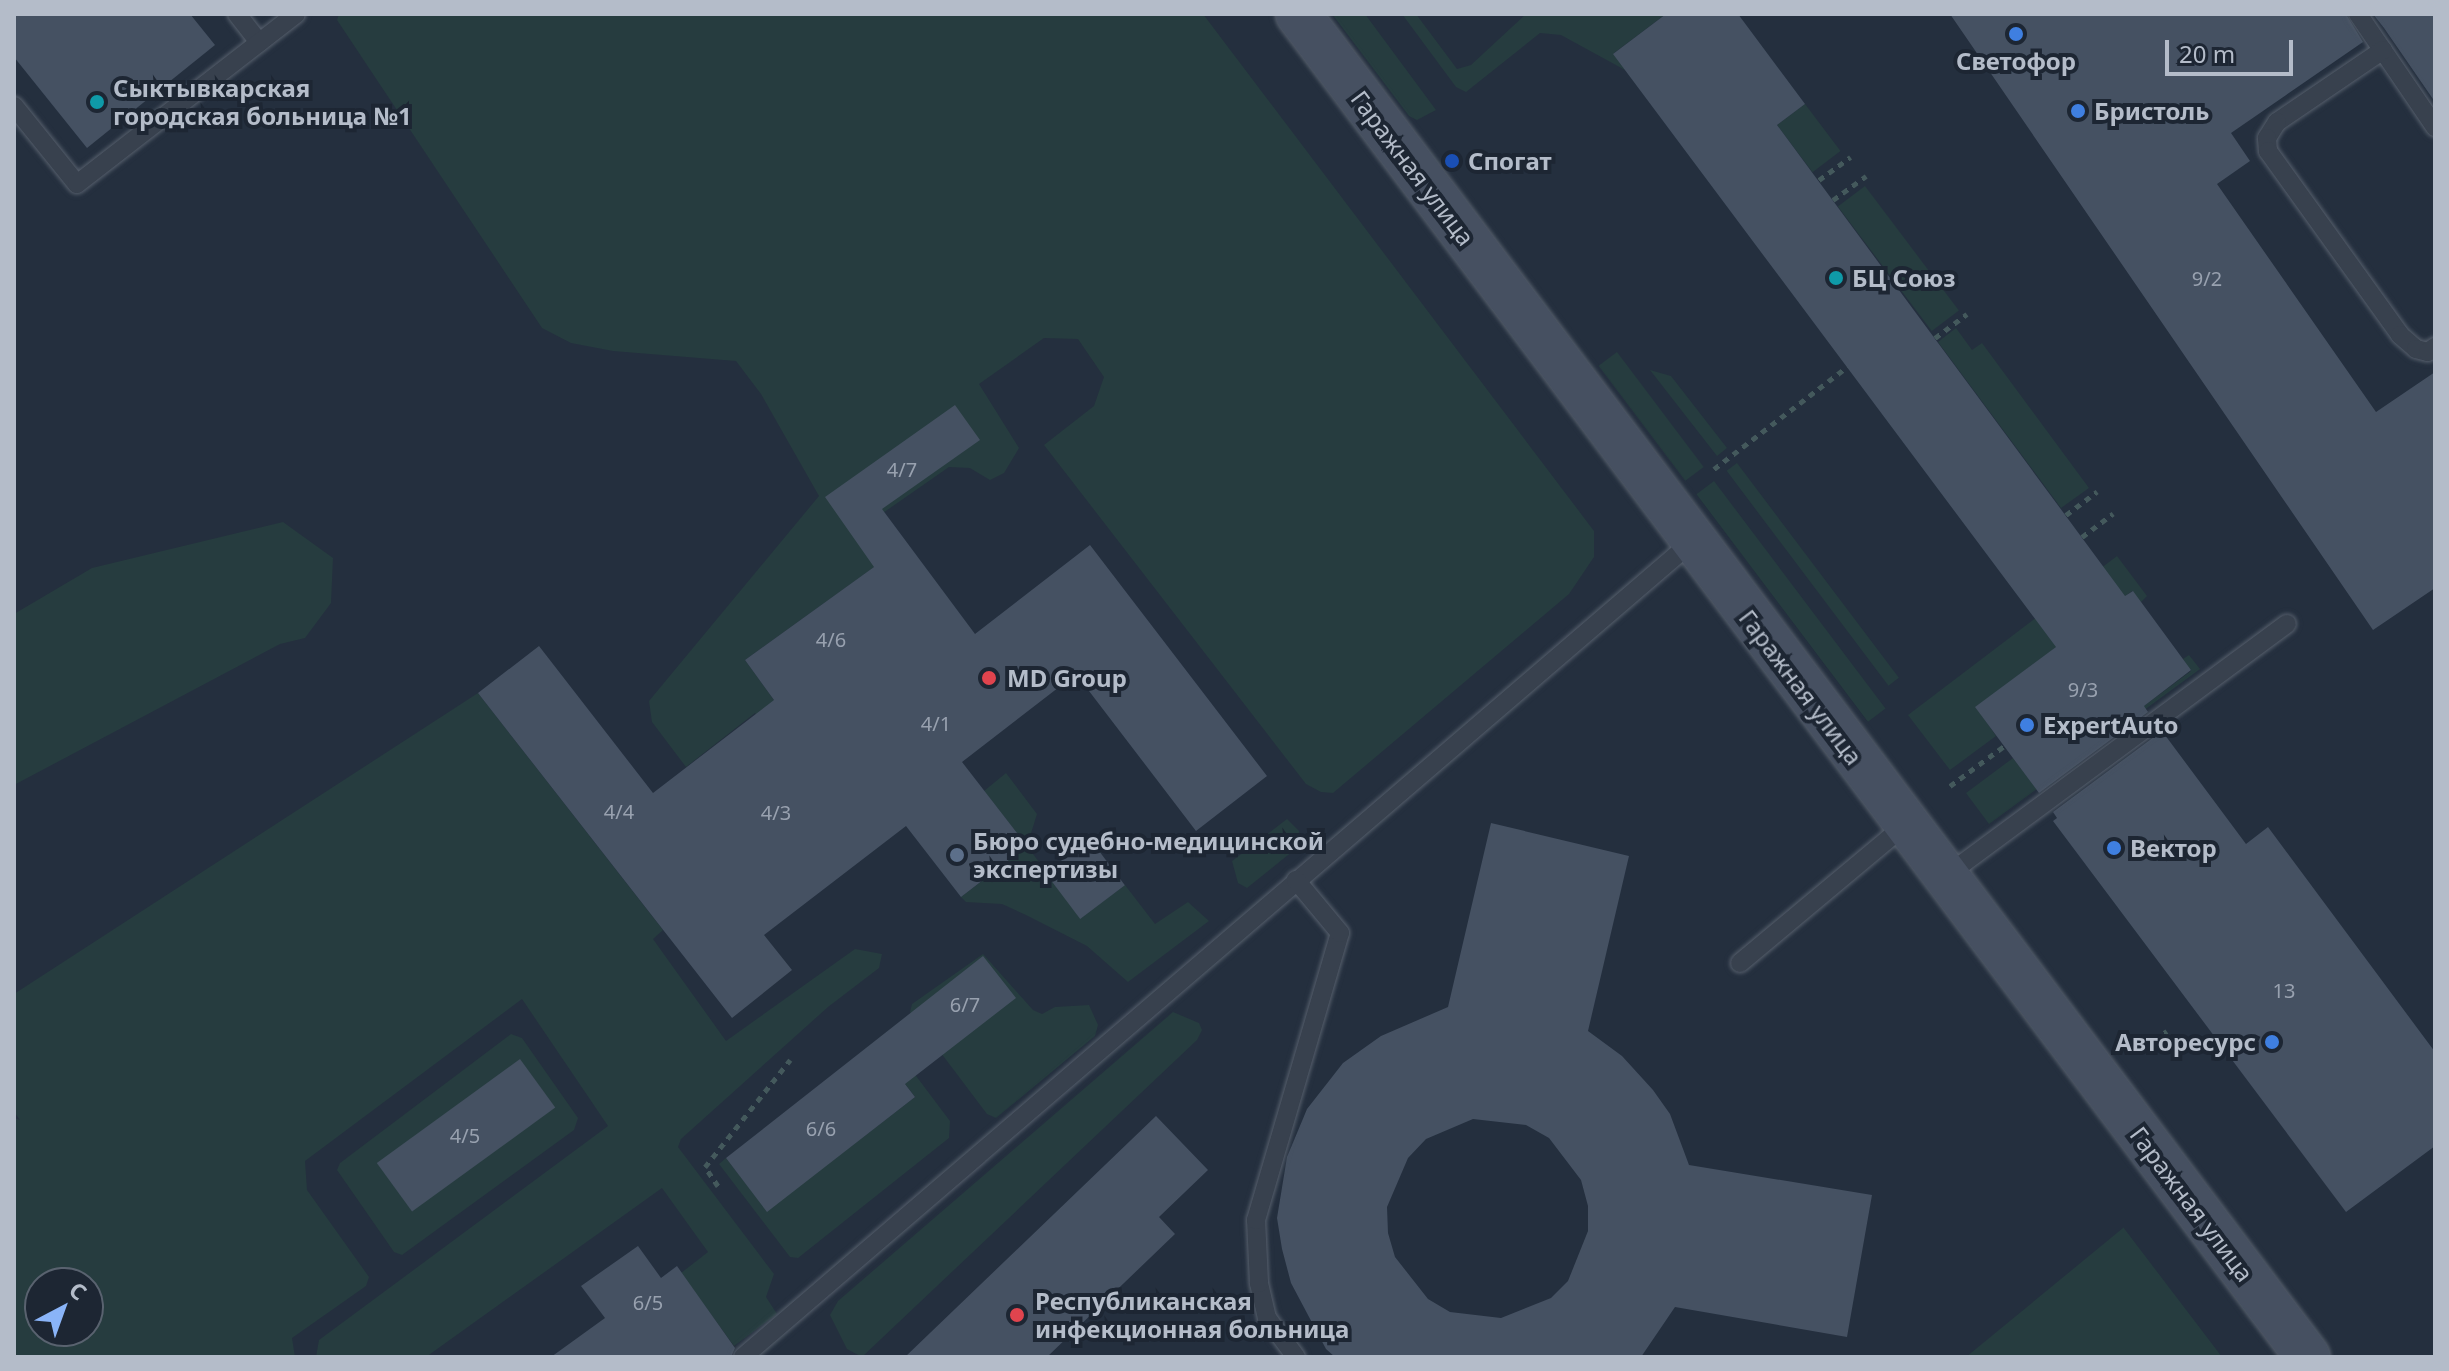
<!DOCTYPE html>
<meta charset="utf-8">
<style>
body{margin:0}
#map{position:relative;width:2449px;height:1371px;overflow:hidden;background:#242f3e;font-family:"Noto Sans",sans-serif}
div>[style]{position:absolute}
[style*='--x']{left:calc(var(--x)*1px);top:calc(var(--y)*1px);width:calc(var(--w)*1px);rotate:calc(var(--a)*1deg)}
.green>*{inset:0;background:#263c3f;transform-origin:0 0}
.building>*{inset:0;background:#455162;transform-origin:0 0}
.path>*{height:5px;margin-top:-2.5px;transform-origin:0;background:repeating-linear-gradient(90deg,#44595c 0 6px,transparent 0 12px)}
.roads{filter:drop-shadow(0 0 2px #565f6c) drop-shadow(0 0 2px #565f6c)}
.lane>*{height:18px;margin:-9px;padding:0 9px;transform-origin:9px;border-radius:9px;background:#38414e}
.secondary>*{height:44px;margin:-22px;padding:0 22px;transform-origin:22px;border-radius:22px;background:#465061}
.dots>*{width:22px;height:22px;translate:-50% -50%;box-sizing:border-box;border:4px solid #1d2633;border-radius:50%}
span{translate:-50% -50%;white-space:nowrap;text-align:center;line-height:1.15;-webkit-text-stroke:8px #1d2633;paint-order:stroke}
.number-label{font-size:20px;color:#98a1af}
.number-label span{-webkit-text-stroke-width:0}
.poi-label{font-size:24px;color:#b4bcc9;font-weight:700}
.left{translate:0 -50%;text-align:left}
.right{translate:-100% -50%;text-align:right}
.street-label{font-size:24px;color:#b4bcc9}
.frame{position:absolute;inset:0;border:16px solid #b4bcc9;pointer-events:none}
.north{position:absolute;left:24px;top:1267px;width:80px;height:80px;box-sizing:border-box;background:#1d2633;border:2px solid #59626f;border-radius:50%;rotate:41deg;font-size:22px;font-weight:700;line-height:32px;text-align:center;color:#b4bcc9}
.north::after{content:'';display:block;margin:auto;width:28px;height:36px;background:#8ab4f8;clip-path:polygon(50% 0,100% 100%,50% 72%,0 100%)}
.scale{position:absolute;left:2165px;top:40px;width:128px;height:36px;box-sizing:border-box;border:4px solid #b4bcc9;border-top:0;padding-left:10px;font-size:24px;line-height:28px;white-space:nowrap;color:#b4bcc9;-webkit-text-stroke:6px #1d2633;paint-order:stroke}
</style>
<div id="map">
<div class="green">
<div style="clip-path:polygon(339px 14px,1203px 14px,1594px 531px,1594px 557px,1569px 594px,1333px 793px,1321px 792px,1306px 784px,1044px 445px,1094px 406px,1104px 377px,1078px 339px,1044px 338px,979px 384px,1019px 448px,1004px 473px,990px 480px,970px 468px,949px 467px,883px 513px,898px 550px,745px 660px,784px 714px,767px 728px,755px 713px,686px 767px,652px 722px,649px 701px,819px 496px,761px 394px,736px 361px,613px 351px,571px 343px,542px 328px,337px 20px)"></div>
<div style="clip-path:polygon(1332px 14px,1365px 14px,1436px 110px,1417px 120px,1409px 116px)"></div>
<div style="clip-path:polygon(1402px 14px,1416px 14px,1457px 69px,1471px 65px,1526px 14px,1666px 14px,1614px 53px,1625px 70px,1561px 35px,1540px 33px,1466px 92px,1456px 87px)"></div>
<div style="left:1805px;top:104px;width:59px;height:35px;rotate:53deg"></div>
<div style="left:1865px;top:186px;width:156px;height:34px;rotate:53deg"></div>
<div style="clip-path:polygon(1956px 328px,1972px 350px,1982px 343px,2089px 488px,2061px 508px,1938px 342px)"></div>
<div style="left:1617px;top:352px;width:144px;height:23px;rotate:53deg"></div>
<div style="clip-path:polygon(1650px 370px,1671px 376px,1727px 448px,1717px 456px)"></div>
<div style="left:1737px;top:463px;width:269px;height:13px;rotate:53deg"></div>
<div style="left:1714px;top:481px;width:285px;height:22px;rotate:53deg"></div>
<div style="clip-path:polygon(283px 522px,333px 558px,331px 603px,305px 638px,280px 644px,14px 785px,14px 614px,92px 568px)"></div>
<div style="clip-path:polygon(2117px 556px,2147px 596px,2141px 602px,2132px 591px,1976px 707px,1996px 736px,1950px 770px,1908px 715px)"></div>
<div style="clip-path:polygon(2189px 655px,2200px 669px,1989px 824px,1966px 793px,2013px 758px,2035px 787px,2191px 671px,2183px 659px)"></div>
<div style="clip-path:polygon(evenodd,478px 693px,663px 930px,653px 939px,726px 1041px,855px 949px,882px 954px,879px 968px,828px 1007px,681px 1139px,678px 1147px,774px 1274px,766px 1297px,777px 1314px,734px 1346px,681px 1273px,708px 1252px,662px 1188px,426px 1357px,316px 1357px,319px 1340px,608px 1126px,522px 999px,305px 1161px,307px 1190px,369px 1277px,366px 1286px,292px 1338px,295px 1357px,14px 1357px,14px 1118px,20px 1120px,14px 1112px,14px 994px,478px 693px,40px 1283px,88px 1283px,88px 1331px,40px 1331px,40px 1283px)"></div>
<div style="clip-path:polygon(1006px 773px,1037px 814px,1027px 846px,1081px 918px,1125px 885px,1155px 924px,1188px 902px,1209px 921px,1128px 982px,1087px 946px,1026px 915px,1002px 904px,966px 902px,961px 897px,1027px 846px,984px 791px)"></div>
<div style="clip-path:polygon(1287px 819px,1299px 831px,1298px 847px,1247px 888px,1238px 883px,1232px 861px)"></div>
<div style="clip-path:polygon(983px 954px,1033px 1010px,1042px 1014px,1055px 1007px,1089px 1005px,1098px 1025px,1095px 1036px,996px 1118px,987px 1114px,910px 1012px,912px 1004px)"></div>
<div style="clip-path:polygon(1173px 1012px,1199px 1023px,1202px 1030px,1197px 1040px,862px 1357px,847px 1349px,830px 1315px,838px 1301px)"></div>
<div style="clip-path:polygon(511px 1034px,522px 1038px,578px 1118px,574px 1130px,402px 1255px,394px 1252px,337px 1170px,340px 1163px)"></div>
<div style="clip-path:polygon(875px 1044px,892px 1044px,950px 1121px,949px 1138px,798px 1258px,790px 1257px,719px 1164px,726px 1158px,767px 1211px,915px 1097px)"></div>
<div style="clip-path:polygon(2123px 1227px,2222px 1357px,1966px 1357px,2123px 1228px)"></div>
</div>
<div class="building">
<div style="clip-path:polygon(14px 14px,190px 14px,215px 45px,87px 148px,14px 57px)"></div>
<div style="clip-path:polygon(1666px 14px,1738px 14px,1805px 104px,1777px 125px,2125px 596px,2133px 591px,2191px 670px,2144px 706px,2148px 712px,2039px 793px,1975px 707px,2056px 647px,1613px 54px)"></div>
<div style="clip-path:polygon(1950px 14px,2346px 14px,2363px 42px,2231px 133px,2250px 161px,2217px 184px,2376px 412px,2435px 372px,2435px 588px,2373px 630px)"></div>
<div style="clip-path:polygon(2373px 14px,2435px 14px,2435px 102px,2384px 28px)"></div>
<div style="clip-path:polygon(955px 405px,980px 440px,882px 509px,975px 634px,1090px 545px,1267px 776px,1196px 831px,1076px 674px,962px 762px,1027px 846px,961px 897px,906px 826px,764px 935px,792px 970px,732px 1018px,478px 693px,539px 646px,653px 793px,774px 700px,745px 660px,874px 567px,825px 497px)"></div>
<div style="clip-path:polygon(2162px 731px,2246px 844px,2268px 827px,2435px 1052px,2435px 1146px,2346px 1212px,2053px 821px,2057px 818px,2053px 812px)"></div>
<div style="clip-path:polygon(evenodd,1491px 823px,1629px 856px,1588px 1031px,1622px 1056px,1653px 1090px,1670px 1114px,1689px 1165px,1872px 1195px,1847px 1337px,1675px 1307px,1641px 1357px,1335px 1357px,1326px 1349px,1291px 1283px,1282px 1249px,1277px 1218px,1287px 1157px,1307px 1109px,1343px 1063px,1381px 1036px,1448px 1007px,1491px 823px,1473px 1119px,1526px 1125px,1549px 1138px,1581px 1180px,1588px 1206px,1588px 1231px,1568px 1281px,1551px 1298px,1501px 1318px,1450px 1312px,1428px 1299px,1395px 1257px,1388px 1233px,1387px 1207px,1408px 1158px,1426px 1139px,1473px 1119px)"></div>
<div style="left:1090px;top:839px;width:58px;height:56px;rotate:53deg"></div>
<div style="clip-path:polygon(983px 956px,1016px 998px,905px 1084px,915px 1097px,767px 1212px,726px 1158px)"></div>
<div style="left:520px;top:1059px;width:60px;height:177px;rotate:54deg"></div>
<div style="clip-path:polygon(1156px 1116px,1208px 1170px,1159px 1217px,1175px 1234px,1047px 1357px,905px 1357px)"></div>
<div style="clip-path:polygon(638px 1246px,661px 1278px,677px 1266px,735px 1348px,731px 1357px,551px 1357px,605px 1318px,581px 1286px)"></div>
</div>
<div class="path">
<div style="--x:1819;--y:180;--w:39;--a:-36"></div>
<div style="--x:1833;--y:200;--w:41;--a:-36"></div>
<div style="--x:1935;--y:338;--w:40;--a:-37"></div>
<div style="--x:1714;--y:469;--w:168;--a:-37.5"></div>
<div style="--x:2066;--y:515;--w:39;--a:-37"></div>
<div style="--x:2082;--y:537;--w:39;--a:-37"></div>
<div style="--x:1950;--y:786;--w:67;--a:-36.5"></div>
<div style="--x:2145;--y:1047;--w:27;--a:-36"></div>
<div style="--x:718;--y:1186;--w:23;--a:-124"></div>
<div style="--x:705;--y:1167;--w:137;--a:-51.5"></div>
</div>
<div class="roads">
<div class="lane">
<div style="--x:237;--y:14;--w:36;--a:52"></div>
<div style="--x:2358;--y:14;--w:137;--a:55.7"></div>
<div style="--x:2383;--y:50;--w:128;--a:145.8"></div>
<div style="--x:2277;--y:122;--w:19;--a:122"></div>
<div style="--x:2267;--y:138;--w:13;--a:86"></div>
<div style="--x:2268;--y:151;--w:226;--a:54.3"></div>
<div style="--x:2400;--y:335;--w:21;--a:41"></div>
<div style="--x:2416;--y:349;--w:12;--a:14"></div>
<div style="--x:2428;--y:352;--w:9;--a:-36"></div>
<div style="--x:14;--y:106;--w:100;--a:51.1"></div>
<div style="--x:77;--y:184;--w:277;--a:-37.8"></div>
<div style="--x:1946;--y:876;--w:424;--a:-36.5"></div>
<div style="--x:1740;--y:963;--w:215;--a:-39.9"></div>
<div style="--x:743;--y:1357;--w:1251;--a:-40.66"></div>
<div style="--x:1296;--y:1357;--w:49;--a:-126.6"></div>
<div style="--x:1267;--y:1318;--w:36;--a:-103"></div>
<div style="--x:1259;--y:1283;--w:63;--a:-92.7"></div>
<div style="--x:1256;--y:1220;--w:299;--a:-73.7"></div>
<div style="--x:1340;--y:933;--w:69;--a:-129.7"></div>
</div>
<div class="secondary">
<div style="--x:1298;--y:14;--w:1680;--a:53.06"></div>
</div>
</div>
<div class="dots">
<div style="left:2016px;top:34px;background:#3f7fe0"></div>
<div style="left:97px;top:102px;background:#0f9aa8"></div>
<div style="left:2078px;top:111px;background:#3f7fe0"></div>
<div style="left:1452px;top:161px;background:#1a4fb4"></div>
<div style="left:1836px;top:278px;background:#0f9aa8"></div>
<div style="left:989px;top:678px;background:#e0444e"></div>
<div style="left:2027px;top:725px;background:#3f7fe0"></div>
<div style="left:2114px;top:848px;background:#3f7fe0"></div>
<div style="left:957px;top:855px;background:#5c6f8a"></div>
<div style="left:2272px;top:1042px;background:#3f7fe0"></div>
<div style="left:1017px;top:1315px;background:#e0444e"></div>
</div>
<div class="number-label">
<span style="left:2207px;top:278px">9/2</span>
<span style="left:902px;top:469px">4/7</span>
<span style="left:831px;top:639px">4/6</span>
<span style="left:2083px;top:689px">9/3</span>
<span style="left:936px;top:723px">4/1</span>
<span style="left:619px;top:811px">4/4</span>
<span style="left:776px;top:812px">4/3</span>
<span style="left:2284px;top:990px">13</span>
<span style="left:965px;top:1004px">6/7</span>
<span style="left:821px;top:1128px">6/6</span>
<span style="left:465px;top:1135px">4/5</span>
<span style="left:648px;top:1302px">6/5</span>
</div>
<div class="poi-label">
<span style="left:2016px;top:61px">Светофор</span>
<span class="left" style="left:113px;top:102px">Сыктывкарская<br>городская больница №1</span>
<span class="left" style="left:2094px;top:111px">Бристоль</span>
<span class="left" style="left:1468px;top:161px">Спогат</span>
<span class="left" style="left:1852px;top:278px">БЦ Союз</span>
<span class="left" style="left:1007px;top:678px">MD Group</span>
<span class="left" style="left:2043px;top:725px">ExpertAuto</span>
<span class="left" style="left:973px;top:855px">Бюро судебно-медицинской<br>экспертизы</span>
<span class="left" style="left:2130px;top:848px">Вектор</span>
<span class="right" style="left:2256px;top:1042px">Авторесурс</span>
<span class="left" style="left:1035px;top:1315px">Республиканская<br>инфекционная больница</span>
</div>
<div class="street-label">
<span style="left:1413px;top:168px;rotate:53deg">Гаражная улица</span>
<span style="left:1801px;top:687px;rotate:53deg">Гаражная улица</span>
<span style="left:2192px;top:1204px;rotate:53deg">Гаражная улица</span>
</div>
<div class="frame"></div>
<div class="north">С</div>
<div class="scale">20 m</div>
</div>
